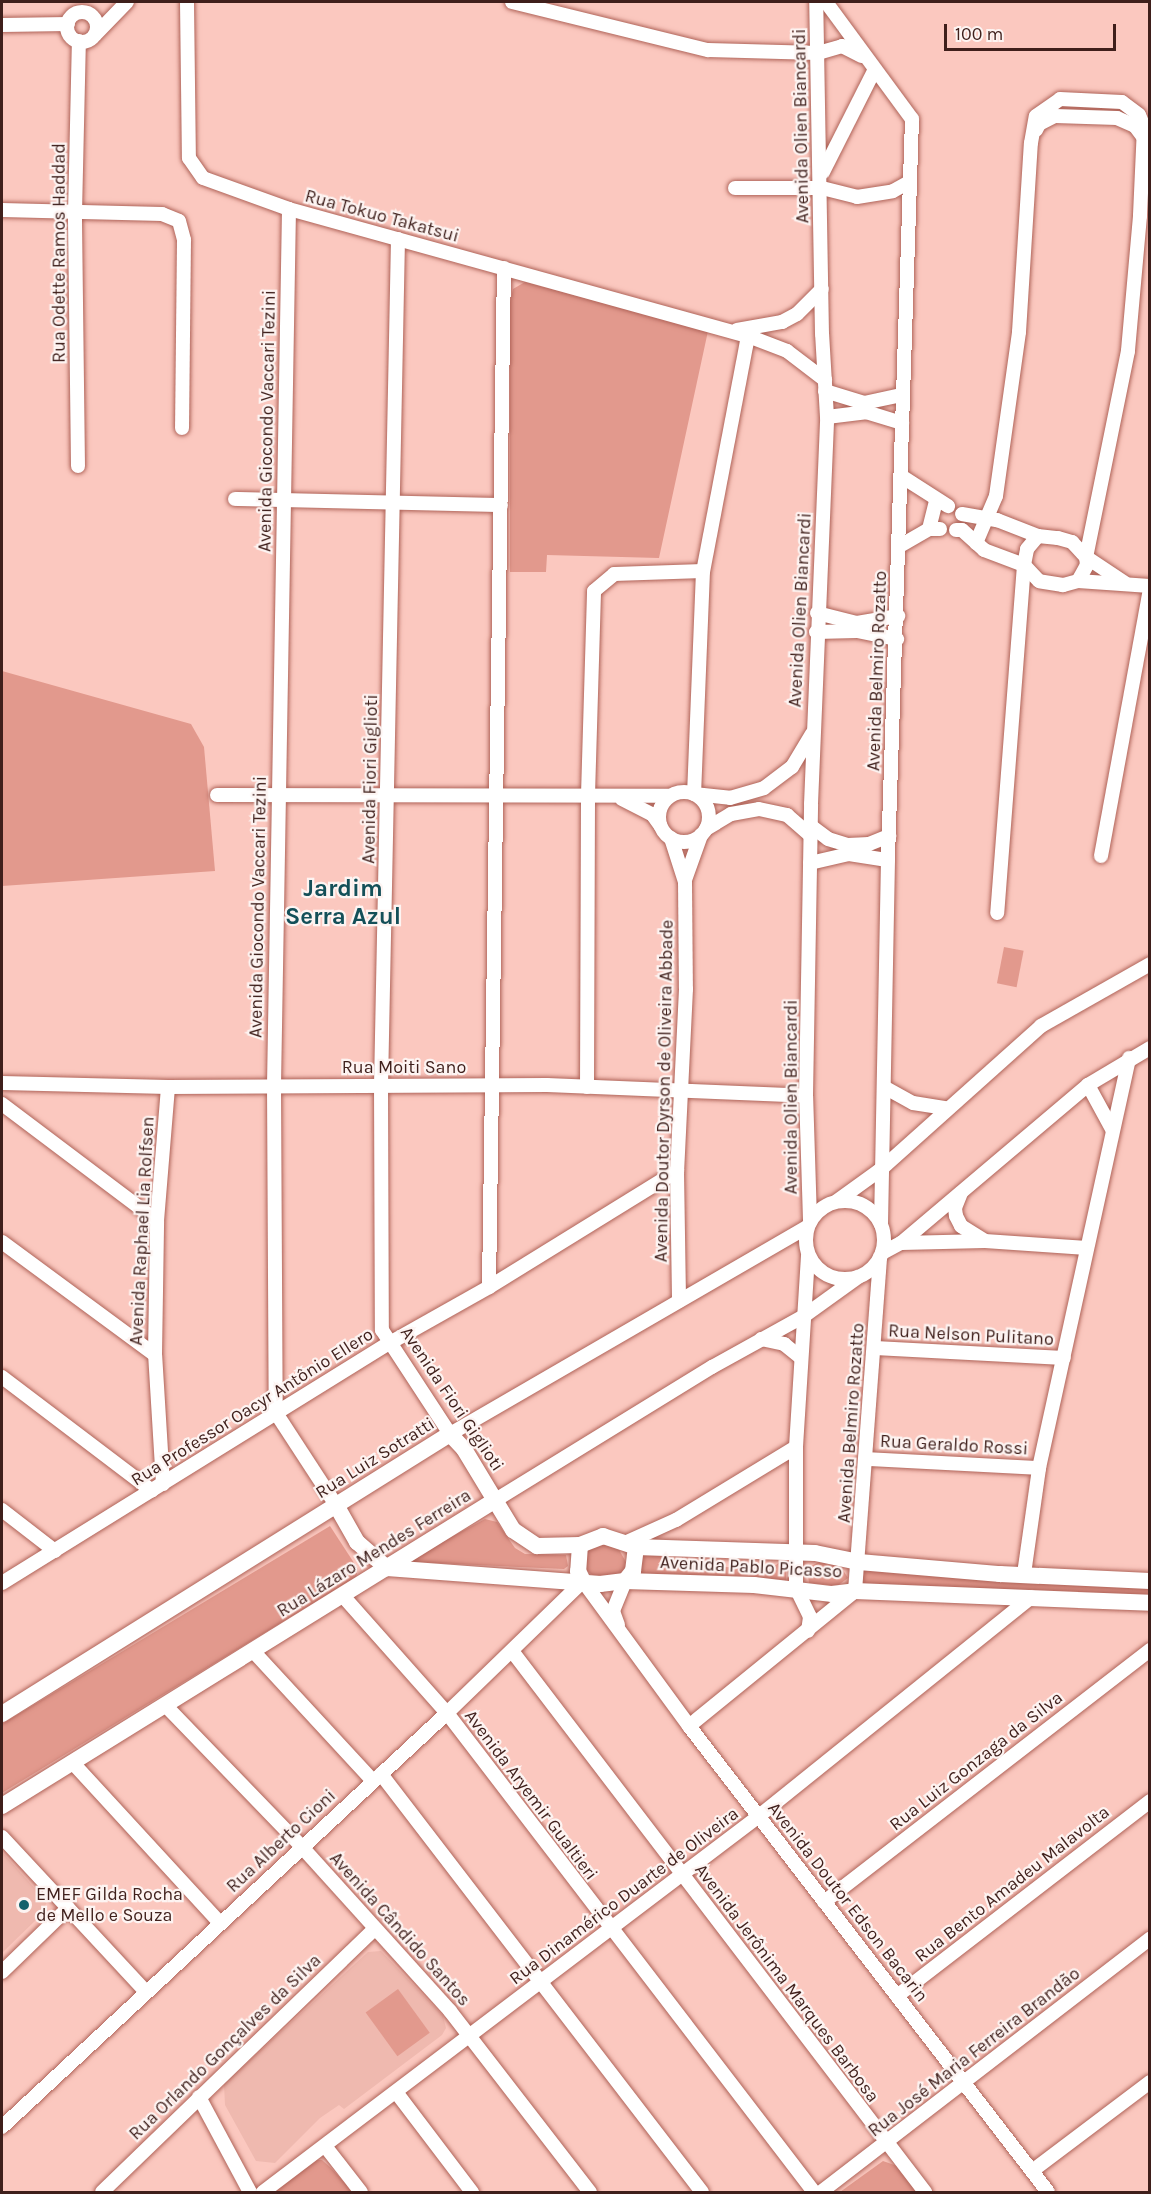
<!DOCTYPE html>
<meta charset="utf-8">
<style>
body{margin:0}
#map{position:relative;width:1151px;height:2194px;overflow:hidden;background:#fbc8bf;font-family:Karla,sans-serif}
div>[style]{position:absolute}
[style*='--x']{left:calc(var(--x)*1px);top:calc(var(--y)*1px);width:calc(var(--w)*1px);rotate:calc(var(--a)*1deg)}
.built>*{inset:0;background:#efb9af}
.green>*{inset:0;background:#e2998d;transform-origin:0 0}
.roads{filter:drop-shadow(0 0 2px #af6358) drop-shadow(0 0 2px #af6358)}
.minor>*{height:14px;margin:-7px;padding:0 7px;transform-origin:7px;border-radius:7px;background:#fff}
.minor>.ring{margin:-7px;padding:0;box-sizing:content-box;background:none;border:14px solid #fff;border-radius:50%}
.major>*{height:16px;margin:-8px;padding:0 8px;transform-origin:8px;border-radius:8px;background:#fff}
.dots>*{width:16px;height:16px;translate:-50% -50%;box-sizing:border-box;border:3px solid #fdf4f2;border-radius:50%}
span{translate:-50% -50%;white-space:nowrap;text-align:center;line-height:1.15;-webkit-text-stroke:4.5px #fdf4f2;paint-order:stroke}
.street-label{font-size:18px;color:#3f1f1b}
.poi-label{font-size:18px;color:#3f1f1b}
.left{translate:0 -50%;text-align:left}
.district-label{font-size:24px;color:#144f58;font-weight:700}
.frame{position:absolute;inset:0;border:3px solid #3f1f1b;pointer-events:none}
.scale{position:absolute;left:944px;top:24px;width:172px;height:27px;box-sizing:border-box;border:3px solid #3f1f1b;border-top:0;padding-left:8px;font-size:18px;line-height:21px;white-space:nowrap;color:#3f1f1b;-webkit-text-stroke:4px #fdf4f2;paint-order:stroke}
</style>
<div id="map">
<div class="built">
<div style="clip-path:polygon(2px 1852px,47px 1902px,40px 1916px,2px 1953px)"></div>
<div style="clip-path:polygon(381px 1951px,443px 2016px,446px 2028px,442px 2035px,344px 2109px,339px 2105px,320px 2118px,275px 2163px,256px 2161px,225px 2105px,224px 2084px,368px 1952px)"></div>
</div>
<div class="green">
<div style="clip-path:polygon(525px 282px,708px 331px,659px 558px,547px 555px,546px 572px,510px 572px,510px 302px,513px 289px)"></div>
<div style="clip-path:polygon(2px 671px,191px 724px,204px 747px,215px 871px,2px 886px)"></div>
<div style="left:1004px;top:947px;width:20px;height:37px;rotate:11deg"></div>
<div style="clip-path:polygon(485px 1519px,497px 1522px,515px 1548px,525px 1554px,566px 1555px,568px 1566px,564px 1569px,414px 1562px,414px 1557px)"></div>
<div style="clip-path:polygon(330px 1526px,358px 1569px,356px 1577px,2px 1793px,2px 1724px)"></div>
<div style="clip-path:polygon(595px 1543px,617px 1546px,627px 1564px,623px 1572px,615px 1577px,595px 1577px,586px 1570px,583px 1553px)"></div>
<div style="clip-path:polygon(641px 1554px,664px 1556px,658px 1564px,771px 1569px,782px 1560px,786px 1564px,786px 1582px,641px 1573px)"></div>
<div style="clip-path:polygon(821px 1561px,839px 1564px,848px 1578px,837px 1586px,809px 1583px,807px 1568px)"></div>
<div style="clip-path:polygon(862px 1569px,1149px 1587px,1150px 1596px,859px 1584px)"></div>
<div style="left:398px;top:1989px;width:54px;height:40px;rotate:54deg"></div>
<div style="clip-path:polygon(313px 2160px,322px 2160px,331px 2168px,353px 2192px,273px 2192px)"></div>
<div style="clip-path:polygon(883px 2161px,897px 2166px,918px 2192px,840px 2192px)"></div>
</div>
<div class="roads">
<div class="minor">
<div style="--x:187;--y:2;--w:156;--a:89.3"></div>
<div style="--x:189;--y:158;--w:24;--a:55"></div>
<div style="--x:203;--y:178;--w:91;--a:19.8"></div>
<div style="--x:289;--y:209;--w:476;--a:15.5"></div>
<div style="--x:748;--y:336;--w:42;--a:21"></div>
<div style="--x:787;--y:351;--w:48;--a:37.3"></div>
<div style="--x:512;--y:2;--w:202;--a:13.8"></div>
<div style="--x:708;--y:50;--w:110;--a:1.6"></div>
<div style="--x:818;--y:53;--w:25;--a:-16"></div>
<div style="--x:842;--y:46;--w:22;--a:27"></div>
<div style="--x:826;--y:2;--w:145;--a:53.7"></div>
<div style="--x:912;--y:119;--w:741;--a:91.86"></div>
<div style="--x:888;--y:860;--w:365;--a:91.1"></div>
<div class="ring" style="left:67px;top:12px;width:16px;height:16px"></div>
<div style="--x:2;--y:25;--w:66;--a:-0.9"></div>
<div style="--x:95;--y:35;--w:46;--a:-45.9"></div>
<div style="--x:1036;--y:130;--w:7;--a:-63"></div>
<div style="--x:1039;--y:124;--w:18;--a:-27"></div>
<div style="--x:1055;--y:116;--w:62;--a:1.8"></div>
<div style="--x:1117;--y:118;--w:20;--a:24"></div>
<div style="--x:1135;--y:126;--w:15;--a:53"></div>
<div style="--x:823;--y:172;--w:113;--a:-63.2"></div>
<div style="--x:735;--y:188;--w:87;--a:0"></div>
<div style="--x:822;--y:188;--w:36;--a:14"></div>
<div style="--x:857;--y:197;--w:36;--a:-9"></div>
<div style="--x:893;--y:191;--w:18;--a:-29"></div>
<div style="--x:289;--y:209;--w:876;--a:90.98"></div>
<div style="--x:274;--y:1085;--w:328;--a:89.7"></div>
<div style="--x:276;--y:1413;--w:110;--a:56.9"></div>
<div style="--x:2;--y:210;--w:160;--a:1.4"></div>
<div style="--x:162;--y:214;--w:18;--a:22"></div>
<div style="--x:179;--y:221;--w:20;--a:75"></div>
<div style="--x:184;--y:240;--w:188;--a:90.6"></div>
<div style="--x:398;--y:239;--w:845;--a:91.15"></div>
<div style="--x:381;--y:1084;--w:246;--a:89.8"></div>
<div style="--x:382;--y:1330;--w:124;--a:56.8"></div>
<div style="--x:450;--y:1434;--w:413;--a:-30.1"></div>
<div style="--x:737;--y:330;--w:46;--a:-10.1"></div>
<div style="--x:782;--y:322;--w:17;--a:-28"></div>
<div style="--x:797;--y:314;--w:35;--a:-45"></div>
<div style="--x:748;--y:336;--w:239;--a:100.8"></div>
<div style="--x:703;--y:571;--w:223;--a:92.3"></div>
<div style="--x:694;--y:794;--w:36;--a:6"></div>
<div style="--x:730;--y:798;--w:35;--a:-16"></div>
<div style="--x:764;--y:788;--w:35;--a:-37"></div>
<div style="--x:792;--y:767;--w:39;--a:-59"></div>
<div style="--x:825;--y:391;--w:41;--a:17.1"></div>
<div style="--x:864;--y:403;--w:40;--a:-12"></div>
<div style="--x:827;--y:417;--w:39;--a:-7"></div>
<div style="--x:866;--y:412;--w:38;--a:17"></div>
<div style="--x:78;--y:466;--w:253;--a:-90.7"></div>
<div style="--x:75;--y:213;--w:172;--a:-88.7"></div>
<div style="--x:901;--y:476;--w:56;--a:32.6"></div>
<div style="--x:235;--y:499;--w:266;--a:1.3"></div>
<div style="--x:962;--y:514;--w:36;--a:10"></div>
<div style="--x:997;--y:520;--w:44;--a:21.3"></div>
<div style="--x:929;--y:529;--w:30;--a:-76"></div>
<div style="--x:956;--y:530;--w:6;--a:0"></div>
<div style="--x:962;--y:530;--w:30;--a:42"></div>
<div style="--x:984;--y:550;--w:43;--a:20.6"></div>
<div style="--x:1024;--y:565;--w:349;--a:94.4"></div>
<div style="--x:976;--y:543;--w:51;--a:-66.9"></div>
<div style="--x:996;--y:496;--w:166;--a:-82"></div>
<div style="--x:1019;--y:332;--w:189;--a:-86.4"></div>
<div style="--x:1031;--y:143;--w:27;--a:-80"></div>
<div style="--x:1036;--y:116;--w:29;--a:-35"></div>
<div style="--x:1060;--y:99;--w:62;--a:2.8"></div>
<div style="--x:1122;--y:102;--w:21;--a:37"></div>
<div style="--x:1139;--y:115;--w:13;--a:67"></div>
<div style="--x:1144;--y:127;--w:89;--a:92.6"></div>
<div style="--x:1140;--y:216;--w:136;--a:95.1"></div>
<div style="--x:1128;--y:351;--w:210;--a:101.5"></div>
<div style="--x:1086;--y:557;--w:8;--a:83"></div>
<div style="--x:1087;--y:565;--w:18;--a:119"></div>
<div style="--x:1078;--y:581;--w:16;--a:165"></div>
<div style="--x:1063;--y:585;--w:24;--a:-171"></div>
<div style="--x:1039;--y:581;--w:22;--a:-133"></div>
<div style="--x:1024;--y:565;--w:16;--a:-79"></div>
<div style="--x:1027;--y:549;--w:17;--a:-50"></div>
<div style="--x:1038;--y:536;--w:20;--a:6"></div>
<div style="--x:1058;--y:538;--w:15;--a:16"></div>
<div style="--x:1072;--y:542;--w:21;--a:47"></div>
<div style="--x:1086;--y:557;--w:47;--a:33.7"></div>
<div style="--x:898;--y:547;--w:36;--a:-30"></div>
<div style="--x:929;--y:529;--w:11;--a:0"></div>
<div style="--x:1078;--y:581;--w:72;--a:4"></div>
<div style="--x:817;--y:613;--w:41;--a:14"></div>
<div style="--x:857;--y:623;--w:42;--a:-9.7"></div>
<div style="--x:816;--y:632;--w:41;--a:-1.4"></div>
<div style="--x:857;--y:631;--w:41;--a:11.3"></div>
<div class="ring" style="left:659px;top:792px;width:36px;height:36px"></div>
<div style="--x:217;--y:795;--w:453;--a:0.1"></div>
<div style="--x:622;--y:799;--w:34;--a:27"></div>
<div style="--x:652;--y:814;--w:14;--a:54"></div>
<div style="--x:811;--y:826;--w:21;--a:37"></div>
<div style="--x:828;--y:839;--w:21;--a:17"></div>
<div style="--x:848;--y:845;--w:21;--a:-3"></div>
<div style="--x:869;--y:844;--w:22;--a:-22"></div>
<div style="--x:706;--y:829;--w:29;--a:-31"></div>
<div style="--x:731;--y:814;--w:28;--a:-10"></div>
<div style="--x:759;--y:809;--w:29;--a:12"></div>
<div style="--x:787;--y:815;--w:30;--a:41"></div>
<div style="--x:671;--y:838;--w:46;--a:72.3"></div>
<div style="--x:685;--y:882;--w:107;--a:89.5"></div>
<div style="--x:686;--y:989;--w:182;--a:92.8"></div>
<div style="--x:677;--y:1171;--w:130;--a:89.1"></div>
<div style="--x:1101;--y:856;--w:272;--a:-79.6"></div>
<div style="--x:810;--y:863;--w:40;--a:-13"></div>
<div style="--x:849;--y:854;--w:39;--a:9"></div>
<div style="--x:685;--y:880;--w:48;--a:-70.4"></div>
<div style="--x:2;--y:1083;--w:166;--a:1.4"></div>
<div style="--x:168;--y:1087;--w:379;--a:-0.3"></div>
<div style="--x:547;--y:1085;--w:259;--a:2.4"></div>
<div style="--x:1088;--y:1085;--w:50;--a:61.4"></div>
<div style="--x:587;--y:1087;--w:292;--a:-89.8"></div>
<div style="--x:588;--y:795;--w:204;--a:-88.3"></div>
<div style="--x:594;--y:591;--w:26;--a:-40"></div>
<div style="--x:614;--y:574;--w:89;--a:-1.9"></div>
<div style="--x:884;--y:1087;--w:33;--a:29"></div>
<div style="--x:913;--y:1103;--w:33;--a:9"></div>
<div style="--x:2;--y:1104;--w:194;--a:37"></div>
<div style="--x:961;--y:1193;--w:16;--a:112"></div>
<div style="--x:955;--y:1208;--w:8;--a:83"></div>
<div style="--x:956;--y:1216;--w:11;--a:63"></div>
<div style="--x:961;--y:1226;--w:26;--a:32"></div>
<div class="ring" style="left:806px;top:1201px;width:64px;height:64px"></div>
<div style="--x:837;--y:1201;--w:53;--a:-35.8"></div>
<div style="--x:880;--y:1170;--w:216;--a:-41.8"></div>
<div style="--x:1041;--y:1026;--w:125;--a:-29.6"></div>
<div style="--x:810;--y:1220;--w:124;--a:-91.8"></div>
<div style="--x:806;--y:1096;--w:292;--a:-89"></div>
<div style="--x:811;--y:804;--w:387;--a:-87.6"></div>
<div style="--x:827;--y:417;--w:83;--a:-93.4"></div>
<div style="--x:822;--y:334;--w:332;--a:-91"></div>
<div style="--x:2;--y:1242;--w:190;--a:36.4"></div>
<div style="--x:901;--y:1243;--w:84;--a:-1.4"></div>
<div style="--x:985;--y:1241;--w:102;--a:3.9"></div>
<div style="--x:882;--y:1253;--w:21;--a:-28"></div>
<div style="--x:901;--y:1243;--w:245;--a:-40.2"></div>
<div style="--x:1088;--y:1085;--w:72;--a:-30.8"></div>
<div style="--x:808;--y:1256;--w:191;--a:93.6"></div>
<div style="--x:796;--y:1447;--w:141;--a:90"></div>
<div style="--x:796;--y:1588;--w:32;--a:64"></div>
<div style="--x:810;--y:1617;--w:14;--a:98"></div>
<div style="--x:489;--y:1287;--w:1019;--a:-89.16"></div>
<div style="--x:761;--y:1339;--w:24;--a:12"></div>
<div style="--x:784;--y:1344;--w:22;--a:39"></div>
<div style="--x:875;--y:1348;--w:189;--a:3"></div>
<div style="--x:2;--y:1377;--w:188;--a:37.2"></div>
<div style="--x:867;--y:1459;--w:172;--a:3"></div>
<div style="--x:163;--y:1484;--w:129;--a:-93.5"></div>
<div style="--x:155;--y:1355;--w:134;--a:-89.1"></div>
<div style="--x:157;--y:1221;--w:134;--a:-85.3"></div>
<div style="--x:494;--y:1501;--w:256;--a:-31.6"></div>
<div style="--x:712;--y:1367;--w:105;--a:-29"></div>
<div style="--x:804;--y:1316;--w:67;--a:-35.8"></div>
<div style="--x:2;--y:1510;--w:67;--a:37.7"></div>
<div style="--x:625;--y:1543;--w:56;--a:-24.3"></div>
<div style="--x:676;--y:1520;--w:140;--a:-31.3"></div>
<div style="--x:1024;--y:1574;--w:107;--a:-81.9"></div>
<div style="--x:1039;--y:1468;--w:420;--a:-77.6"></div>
<div style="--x:2;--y:1583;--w:454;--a:-31.8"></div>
<div style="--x:388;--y:1344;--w:116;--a:-29.4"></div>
<div style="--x:489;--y:1287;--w:221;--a:-31.7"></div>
<div style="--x:343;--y:1596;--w:157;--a:48.4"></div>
<div style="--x:447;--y:1713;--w:603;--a:52.54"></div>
<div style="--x:618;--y:1625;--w:15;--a:-110"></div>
<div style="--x:613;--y:1611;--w:32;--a:-68"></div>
<div style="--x:253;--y:1651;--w:177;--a:47.3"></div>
<div style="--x:512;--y:1651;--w:681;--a:52.64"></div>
<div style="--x:165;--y:1705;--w:196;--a:46"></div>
<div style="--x:301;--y:1846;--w:222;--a:47.9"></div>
<div style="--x:450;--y:2011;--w:229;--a:52.3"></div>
<div style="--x:689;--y:1726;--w:214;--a:-39.1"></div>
<div style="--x:855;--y:1591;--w:335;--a:-85.7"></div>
<div style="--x:72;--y:1762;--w:219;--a:47.4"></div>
<div style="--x:381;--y:1774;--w:527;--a:52.48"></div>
<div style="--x:2;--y:1837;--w:210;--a:47.1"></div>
<div style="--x:824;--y:1902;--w:412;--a:-37.7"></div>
<div style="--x:2;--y:1972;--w:92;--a:-44.1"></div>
<div style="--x:897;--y:1996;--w:319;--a:-37.6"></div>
<div style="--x:396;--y:2092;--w:126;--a:52.8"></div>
<div style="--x:199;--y:2097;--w:108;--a:61.8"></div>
<div style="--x:2;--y:2127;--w:608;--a:-42.93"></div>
<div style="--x:447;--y:1713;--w:190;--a:-44.1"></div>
<div style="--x:583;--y:1581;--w:180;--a:53.8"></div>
<div style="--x:689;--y:1726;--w:588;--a:52.39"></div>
<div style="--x:325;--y:2146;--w:58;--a:52"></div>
<div style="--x:1032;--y:2171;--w:148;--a:-37"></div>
<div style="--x:102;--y:2192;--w:378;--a:-44"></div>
<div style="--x:263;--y:2192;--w:622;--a:-37.16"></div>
<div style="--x:759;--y:1816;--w:349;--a:-38.8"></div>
<div style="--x:821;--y:2192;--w:415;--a:-37.6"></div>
</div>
<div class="major">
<div style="--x:336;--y:1505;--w:43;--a:60.4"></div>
<div style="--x:357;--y:1542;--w:40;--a:41"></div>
<div style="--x:387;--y:1568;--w:214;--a:4.3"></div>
<div style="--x:600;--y:1584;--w:25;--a:-7"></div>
<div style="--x:625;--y:1581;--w:129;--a:1.8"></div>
<div style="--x:754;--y:1585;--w:79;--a:6.6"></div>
<div style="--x:832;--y:1594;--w:23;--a:-7"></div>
<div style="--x:855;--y:1591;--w:295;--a:2.3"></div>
<div style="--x:580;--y:1545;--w:26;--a:94"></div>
<div style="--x:578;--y:1571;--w:11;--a:63"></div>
<div style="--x:625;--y:1581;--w:13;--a:-51"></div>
<div style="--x:633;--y:1571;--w:24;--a:-83"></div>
<div style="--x:2;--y:1714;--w:528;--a:-32.01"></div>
<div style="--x:450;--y:1434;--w:21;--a:47"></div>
<div style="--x:464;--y:1449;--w:95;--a:58.8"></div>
<div style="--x:513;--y:1530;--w:29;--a:34"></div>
<div style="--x:537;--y:1546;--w:43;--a:-1.3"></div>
<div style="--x:580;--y:1545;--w:25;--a:-21"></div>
<div style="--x:603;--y:1536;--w:35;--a:18"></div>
<div style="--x:636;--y:1547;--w:179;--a:1.9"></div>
<div style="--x:815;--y:1553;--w:45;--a:11.6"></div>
<div style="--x:859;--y:1562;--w:142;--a:4.9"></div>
<div style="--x:1000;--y:1574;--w:150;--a:2.7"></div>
<div style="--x:2;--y:1806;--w:579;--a:-31.8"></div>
</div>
</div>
<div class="dots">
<div style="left:24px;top:1905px;background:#14616c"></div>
</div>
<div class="street-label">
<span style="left:801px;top:126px;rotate:-91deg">Avenida Olien Biancardi</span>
<span style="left:382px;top:216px;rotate:15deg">Rua Tokuo Takatsui</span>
<span style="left:59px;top:253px;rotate:-90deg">Rua Odette Ramos Haddad</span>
<span style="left:267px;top:421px;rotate:-89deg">Avenida Giocondo Vaccari Tezini</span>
<span style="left:800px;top:610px;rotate:-87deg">Avenida Olien Biancardi</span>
<span style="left:877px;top:671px;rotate:-88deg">Avenida Belmiro Rozatto</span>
<span style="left:370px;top:779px;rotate:-89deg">Avenida Fiori Giglioti</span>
<span style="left:258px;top:907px;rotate:-89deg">Avenida Giocondo Vaccari Tezini</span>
<span style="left:404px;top:1067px">Rua Moiti Sano</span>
<span style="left:664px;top:1091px;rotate:-89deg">Avenida Doutor Dyrson de Oliveira Abbade</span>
<span style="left:791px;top:1097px;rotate:-90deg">Avenida Olien Biancardi</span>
<span style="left:142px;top:1231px;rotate:-87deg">Avenida Raphael Lia Rolfsen</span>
<span style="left:971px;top:1335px;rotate:3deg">Rua Nelson Pulitano</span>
<span style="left:452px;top:1399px;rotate:56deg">Avenida Fiori Giglioti</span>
<span style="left:252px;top:1407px;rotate:-32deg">Rua Professor Oacyr Antônio Ellero</span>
<span style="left:851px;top:1423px;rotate:-86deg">Avenida Belmiro Rozatto</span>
<span style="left:954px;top:1445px;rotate:3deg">Rua Geraldo Rossi</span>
<span style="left:375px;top:1458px;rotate:-32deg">Rua Luiz Sotratti</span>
<span style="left:374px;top:1553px;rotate:-32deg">Rua Lázaro Mendes Ferreira</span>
<span style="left:751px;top:1567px;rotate:3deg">Avenida Pablo Picasso</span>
<span style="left:976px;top:1761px;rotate:-38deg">Rua Luiz Gonzaga da Silva</span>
<span style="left:531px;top:1795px;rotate:53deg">Avenida Aryemir Gualtieri</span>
<span style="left:281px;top:1841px;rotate:-43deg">Rua Alberto Cioni</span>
<span style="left:1012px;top:1884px;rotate:-38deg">Rua Bento Amadeu Malavolta</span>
<span style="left:624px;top:1896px;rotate:-37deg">Rua Dinamérico Duarte de Oliveira</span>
<span style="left:848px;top:1902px;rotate:52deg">Avenida Doutor Edson Bacarin</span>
<span style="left:400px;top:1929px;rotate:48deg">Avenida Cândido Santos</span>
<span style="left:787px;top:1983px;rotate:53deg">Avenida Jerônima Marques Barbosa</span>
<span style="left:225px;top:2047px;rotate:-44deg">Rua Orlando Gonçalves da Silva</span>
<span style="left:974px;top:2052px;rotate:-38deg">Rua José Maria Ferreira Brandão</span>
</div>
<div class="poi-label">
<span class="left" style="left:36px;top:1905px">EMEF Gilda Rocha<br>de Mello e Souza</span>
</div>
<div class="district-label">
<span style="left:343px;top:903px">Jardim<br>Serra Azul</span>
</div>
<div class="frame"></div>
<div class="scale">100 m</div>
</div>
